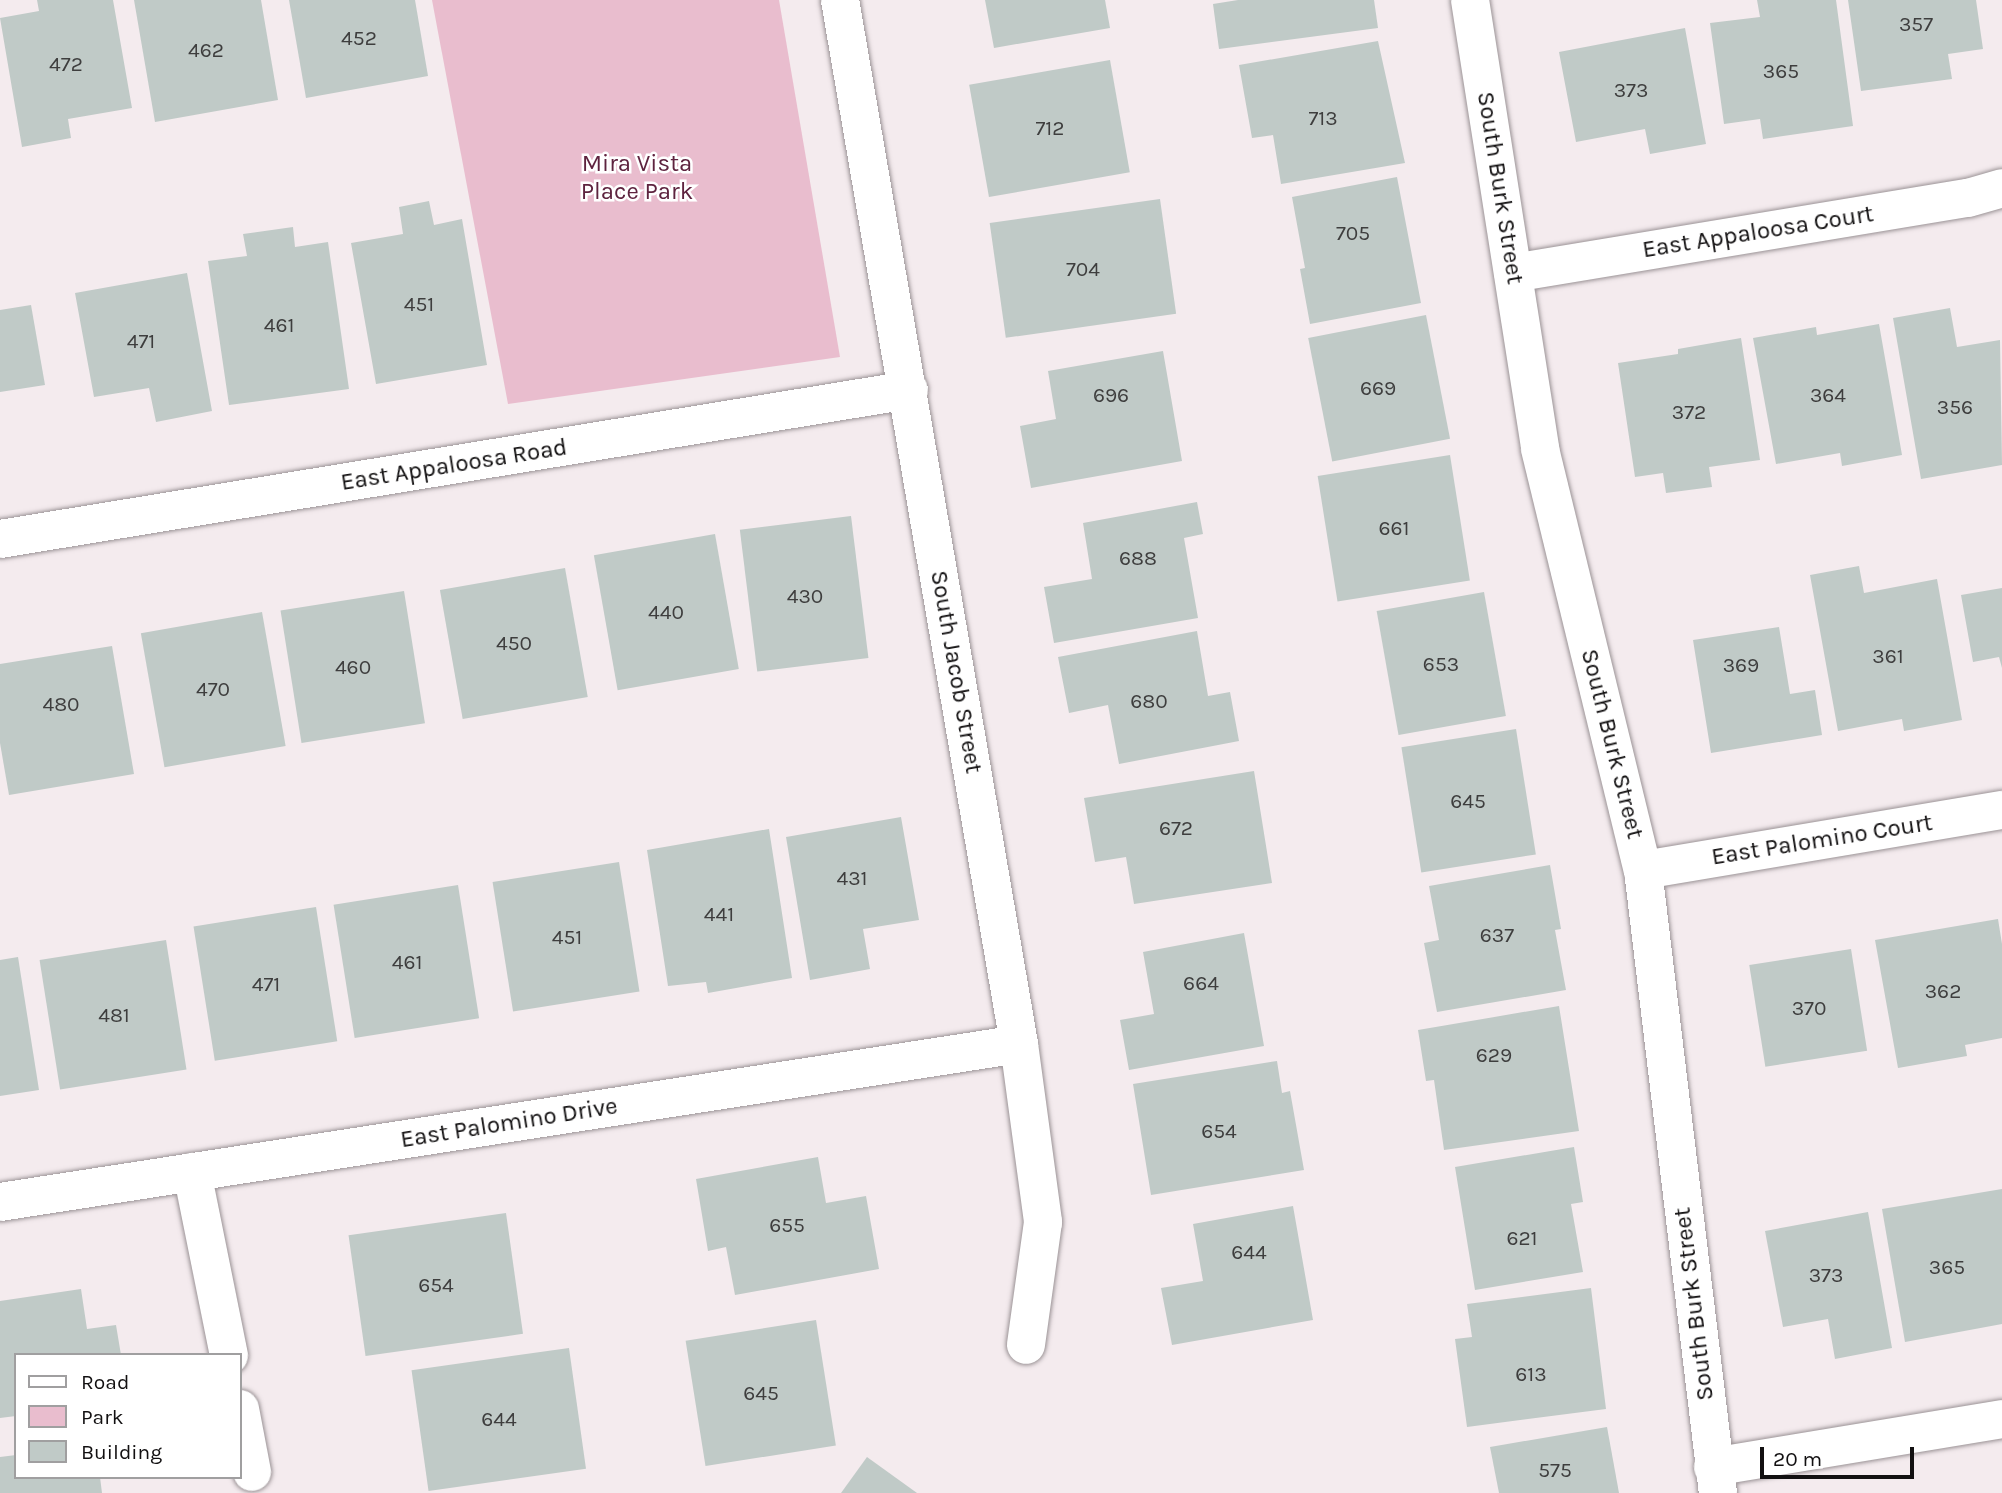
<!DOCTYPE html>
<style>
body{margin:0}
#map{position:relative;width:2002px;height:1493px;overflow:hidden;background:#f4ebee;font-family:Karla,sans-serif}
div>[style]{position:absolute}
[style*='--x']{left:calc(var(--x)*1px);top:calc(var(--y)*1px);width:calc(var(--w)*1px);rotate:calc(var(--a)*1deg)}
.green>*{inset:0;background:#e9bdce}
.building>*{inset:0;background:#c0cac7;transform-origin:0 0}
.roads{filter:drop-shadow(0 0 2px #9b9396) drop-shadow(0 0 2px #9b9396)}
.street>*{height:38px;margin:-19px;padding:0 19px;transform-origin:19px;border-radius:19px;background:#fff}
span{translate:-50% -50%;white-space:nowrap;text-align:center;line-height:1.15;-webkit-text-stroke:5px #fff;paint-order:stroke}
.number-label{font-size:21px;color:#3e3e3e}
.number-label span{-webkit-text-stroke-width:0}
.park-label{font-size:24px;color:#5e233f}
.street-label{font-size:24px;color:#121011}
.legend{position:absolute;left:14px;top:1353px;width:228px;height:126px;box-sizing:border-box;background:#fff;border:2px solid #a09fa0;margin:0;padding:9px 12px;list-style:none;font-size:21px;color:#121011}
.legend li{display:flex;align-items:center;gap:14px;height:35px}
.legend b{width:35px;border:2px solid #a09fa0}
.scale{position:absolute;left:1760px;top:1447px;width:154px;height:32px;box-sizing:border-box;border:4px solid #121011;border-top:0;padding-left:9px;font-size:21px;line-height:24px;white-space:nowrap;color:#121011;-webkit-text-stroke:5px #fff;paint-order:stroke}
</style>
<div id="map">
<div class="green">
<div style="clip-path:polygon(432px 0,779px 0,840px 357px,508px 404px)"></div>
</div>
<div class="building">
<div style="clip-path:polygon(37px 0,113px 0,132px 108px,68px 119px,71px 138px,22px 147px,0 18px,39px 11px)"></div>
<div style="clip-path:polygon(134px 0,261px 0,278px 100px,155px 122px)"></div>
<div style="clip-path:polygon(289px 0,415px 0,428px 76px,306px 98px)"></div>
<div style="clip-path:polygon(985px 0,1105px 0,1110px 28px,994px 48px)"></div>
<div style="clip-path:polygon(1238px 0,1374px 0,1378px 28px,1219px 49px,1213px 4px)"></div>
<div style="clip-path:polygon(1757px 0,1836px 0,1853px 126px,1763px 139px,1760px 119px,1724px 124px,1710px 23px,1760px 17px)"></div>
<div style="clip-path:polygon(1848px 0,1976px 0,1983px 49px,1948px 54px,1952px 79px,1861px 91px)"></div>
<div style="clip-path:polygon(1685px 28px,1706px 144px,1650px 154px,1645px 129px,1576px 142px,1559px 52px)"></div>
<div style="clip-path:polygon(1378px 41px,1405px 163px,1281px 184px,1273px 135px,1252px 138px,1239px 65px)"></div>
<div style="left:1110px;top:60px;width:114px;height:143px;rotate:80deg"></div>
<div style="clip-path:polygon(1397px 177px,1421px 303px,1310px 324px,1300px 269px,1305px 268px,1292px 197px)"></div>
<div style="left:1160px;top:199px;width:116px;height:172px;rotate:82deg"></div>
<div style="clip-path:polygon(429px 201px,434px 225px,462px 219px,487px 365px,376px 384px,351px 243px,403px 234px,399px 207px)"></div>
<div style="clip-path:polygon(293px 227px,295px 247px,328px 242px,349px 389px,229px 405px,208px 261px,247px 256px,243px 234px)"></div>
<div style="clip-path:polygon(187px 273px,212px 411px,156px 422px,149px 388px,94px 397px,75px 293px)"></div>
<div style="clip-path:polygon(31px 305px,45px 385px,0 392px,0 310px)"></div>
<div style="clip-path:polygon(1950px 308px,1957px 347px,2000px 340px,2002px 465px,1921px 479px,1893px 318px)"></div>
<div style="left:1426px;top:315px;width:126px;height:120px;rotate:79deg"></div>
<div style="clip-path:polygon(1879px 324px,1902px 455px,1842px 466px,1840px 453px,1776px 464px,1753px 338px,1816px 327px,1817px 335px)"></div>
<div style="clip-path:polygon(1741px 338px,1760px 460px,1709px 467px,1712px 487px,1666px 493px,1663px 473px,1635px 477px,1618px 363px,1678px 354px,1678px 349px)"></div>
<div style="clip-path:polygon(1163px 351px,1182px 461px,1031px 488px,1020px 426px,1056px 419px,1048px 371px)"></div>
<div style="left:1450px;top:455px;width:127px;height:134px;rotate:81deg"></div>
<div style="clip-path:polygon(1197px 502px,1203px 534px,1184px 538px,1198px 618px,1054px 643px,1044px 587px,1092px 579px,1083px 523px)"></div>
<div style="left:851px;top:516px;width:143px;height:112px;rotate:83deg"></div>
<div style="left:715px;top:534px;width:137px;height:123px;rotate:80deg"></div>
<div style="clip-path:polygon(1859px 566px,1864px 593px,1937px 579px,1962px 720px,1904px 731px,1902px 719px,1838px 731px,1810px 575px)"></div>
<div style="left:565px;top:568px;width:131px;height:127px;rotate:80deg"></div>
<div style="clip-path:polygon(2002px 588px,2002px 668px,1999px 657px,1973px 662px,1961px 595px)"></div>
<div style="left:404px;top:591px;width:134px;height:125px;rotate:81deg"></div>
<div style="left:1484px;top:592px;width:126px;height:109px;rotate:80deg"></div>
<div style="left:262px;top:612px;width:136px;height:123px;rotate:80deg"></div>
<div style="clip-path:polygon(1779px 627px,1790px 694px,1815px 690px,1822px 735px,1711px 753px,1693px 640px)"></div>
<div style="clip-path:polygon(1197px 631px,1208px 696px,1230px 692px,1239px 741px,1119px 764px,1108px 705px,1069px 713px,1058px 657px)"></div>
<div style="clip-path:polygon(112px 646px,134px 774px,9px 795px,0 743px,0 664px)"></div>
<div style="left:1516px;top:729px;width:127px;height:116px;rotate:81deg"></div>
<div style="clip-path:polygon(1254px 771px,1272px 883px,1134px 904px,1126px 857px,1095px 862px,1084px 798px)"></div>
<div style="clip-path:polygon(901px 817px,919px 920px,863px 929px,870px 969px,810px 980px,786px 837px)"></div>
<div style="clip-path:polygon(769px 829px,792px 978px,708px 993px,706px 982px,668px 986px,647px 850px)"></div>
<div style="left:619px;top:862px;width:131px;height:128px;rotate:81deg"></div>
<div style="clip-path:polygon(1550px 865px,1561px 929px,1555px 930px,1566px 990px,1437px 1012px,1424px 943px,1439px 940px,1429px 886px)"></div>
<div style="left:458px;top:885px;width:135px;height:126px;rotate:81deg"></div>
<div style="left:316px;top:907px;width:136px;height:124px;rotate:81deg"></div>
<div style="clip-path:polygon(1998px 919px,2002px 944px,2002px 1038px,1965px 1045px,1967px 1056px,1898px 1068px,1875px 940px)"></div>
<div style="clip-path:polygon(1244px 933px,1264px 1046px,1129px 1070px,1120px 1020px,1154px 1014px,1143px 952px)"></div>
<div style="left:166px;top:940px;width:131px;height:128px;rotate:81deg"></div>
<div style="left:1851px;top:949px;width:103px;height:103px;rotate:81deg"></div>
<div style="clip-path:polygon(18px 957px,39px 1090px,0 1096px,0 960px)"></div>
<div style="clip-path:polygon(1559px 1006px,1579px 1131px,1444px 1150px,1434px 1080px,1426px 1081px,1418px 1030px)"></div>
<div style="clip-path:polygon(1277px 1061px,1282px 1093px,1290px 1091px,1304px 1170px,1151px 1195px,1133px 1084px)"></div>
<div style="clip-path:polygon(1574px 1147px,1583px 1202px,1571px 1204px,1583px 1272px,1475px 1290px,1455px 1167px)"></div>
<div style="clip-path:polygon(818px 1157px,826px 1203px,866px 1196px,879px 1269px,735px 1295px,726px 1247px,708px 1251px,696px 1179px)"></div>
<div style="clip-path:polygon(2002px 1189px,2002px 1324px,1905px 1342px,1882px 1209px)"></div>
<div style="clip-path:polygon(1293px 1206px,1313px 1320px,1172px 1345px,1161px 1288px,1203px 1281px,1193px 1224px)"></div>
<div style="clip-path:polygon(1868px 1212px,1892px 1348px,1835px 1359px,1828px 1319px,1783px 1327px,1765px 1231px)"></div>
<div style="left:506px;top:1213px;width:122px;height:159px;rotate:82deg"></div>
<div style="clip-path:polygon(1591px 1288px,1606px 1409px,1467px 1427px,1455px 1339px,1472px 1337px,1467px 1304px)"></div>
<div style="clip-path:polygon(81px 1289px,87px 1329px,116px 1325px,121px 1355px,16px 1355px,16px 1416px,0 1418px,0 1301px)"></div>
<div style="left:816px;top:1320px;width:127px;height:132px;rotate:81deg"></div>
<div style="left:569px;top:1348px;width:122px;height:159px;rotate:82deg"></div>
<div style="clip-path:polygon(1607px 1427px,1619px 1493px,1499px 1493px,1490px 1447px)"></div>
<div style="clip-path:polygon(16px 1455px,16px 1477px,100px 1477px,102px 1493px,0 1493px,0 1457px)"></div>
<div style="clip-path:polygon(867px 1457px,917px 1493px,841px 1493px)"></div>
</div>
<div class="roads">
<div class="street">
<div style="--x:840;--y:0;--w:1059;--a:80.27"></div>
<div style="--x:1019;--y:1044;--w:180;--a:82.3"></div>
<div style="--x:1043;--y:1222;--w:124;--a:97.9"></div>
<div style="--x:1470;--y:0;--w:454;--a:81.1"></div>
<div style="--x:1540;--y:449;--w:433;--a:76.3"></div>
<div style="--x:1643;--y:870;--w:627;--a:83.14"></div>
<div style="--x:1513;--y:273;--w:461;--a:-9.4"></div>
<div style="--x:1968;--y:198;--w:35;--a:-16"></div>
<div style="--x:0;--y:539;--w:921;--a:-9.31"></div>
<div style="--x:1643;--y:870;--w:364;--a:-9.5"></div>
<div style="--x:192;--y:1172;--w:187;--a:78.6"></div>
<div style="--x:0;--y:1202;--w:1031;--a:-8.81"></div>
<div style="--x:240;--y:1409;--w:64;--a:79.2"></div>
<div style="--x:1713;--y:1467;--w:293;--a:-9.4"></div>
</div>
</div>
<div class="number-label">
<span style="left:1916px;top:24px">357</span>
<span style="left:359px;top:38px">452</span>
<span style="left:206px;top:50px">462</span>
<span style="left:66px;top:64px">472</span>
<span style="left:1781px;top:71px">365</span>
<span style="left:1631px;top:90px">373</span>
<span style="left:1323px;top:118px">713</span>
<span style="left:1050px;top:128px">712</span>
<span style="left:1353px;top:233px">705</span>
<span style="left:1083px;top:269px">704</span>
<span style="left:419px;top:304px">451</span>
<span style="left:279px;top:325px">461</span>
<span style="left:141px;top:341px">471</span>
<span style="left:1378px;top:388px">669</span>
<span style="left:1111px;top:395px">696</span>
<span style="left:1828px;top:395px">364</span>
<span style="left:1955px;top:407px">356</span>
<span style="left:1689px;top:412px">372</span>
<span style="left:1394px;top:528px">661</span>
<span style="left:1138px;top:558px">688</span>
<span style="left:805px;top:596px">430</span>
<span style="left:666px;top:612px">440</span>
<span style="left:514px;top:643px">450</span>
<span style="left:1888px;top:656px">361</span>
<span style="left:1441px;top:664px">653</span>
<span style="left:1741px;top:665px">369</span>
<span style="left:353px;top:667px">460</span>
<span style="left:213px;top:689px">470</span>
<span style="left:1149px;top:701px">680</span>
<span style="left:61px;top:704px">480</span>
<span style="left:1468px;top:801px">645</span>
<span style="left:1176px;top:828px">672</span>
<span style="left:852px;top:878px">431</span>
<span style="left:719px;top:914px">441</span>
<span style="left:1497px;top:935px">637</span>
<span style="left:567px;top:937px">451</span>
<span style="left:407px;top:962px">461</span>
<span style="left:1201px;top:983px">664</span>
<span style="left:266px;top:984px">471</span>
<span style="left:1943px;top:991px">362</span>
<span style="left:1809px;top:1008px">370</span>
<span style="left:114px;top:1015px">481</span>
<span style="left:1494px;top:1055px">629</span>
<span style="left:1219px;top:1131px">654</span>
<span style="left:787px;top:1225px">655</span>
<span style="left:1522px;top:1238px">621</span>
<span style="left:1249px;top:1252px">644</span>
<span style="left:1947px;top:1267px">365</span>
<span style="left:1826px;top:1275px">373</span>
<span style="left:436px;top:1285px">654</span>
<span style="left:1531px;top:1374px">613</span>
<span style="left:761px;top:1393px">645</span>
<span style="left:499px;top:1419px">644</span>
<span style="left:1555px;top:1470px">575</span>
</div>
<div class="park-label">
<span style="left:637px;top:178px">Mira Vista<br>Place Park</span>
</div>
<div class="street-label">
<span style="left:1500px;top:188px;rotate:81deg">South Burk Street</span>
<span style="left:1758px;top:232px;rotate:-9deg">East Appaloosa Court</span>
<span style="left:454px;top:465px;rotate:-9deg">East Appaloosa Road</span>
<span style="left:956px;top:672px;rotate:80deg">South Jacob Street</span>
<span style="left:1612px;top:744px;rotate:76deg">South Burk Street</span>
<span style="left:1822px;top:840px;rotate:-9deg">East Palomino Court</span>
<span style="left:509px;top:1123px;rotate:-9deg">East Palomino Drive</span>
<span style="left:1694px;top:1304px;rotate:-97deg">South Burk Street</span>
</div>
<ul class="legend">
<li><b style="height:9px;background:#fff"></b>Road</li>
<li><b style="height:19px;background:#e9bdce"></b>Park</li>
<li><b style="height:19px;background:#c0cac7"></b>Building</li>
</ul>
<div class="scale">20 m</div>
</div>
